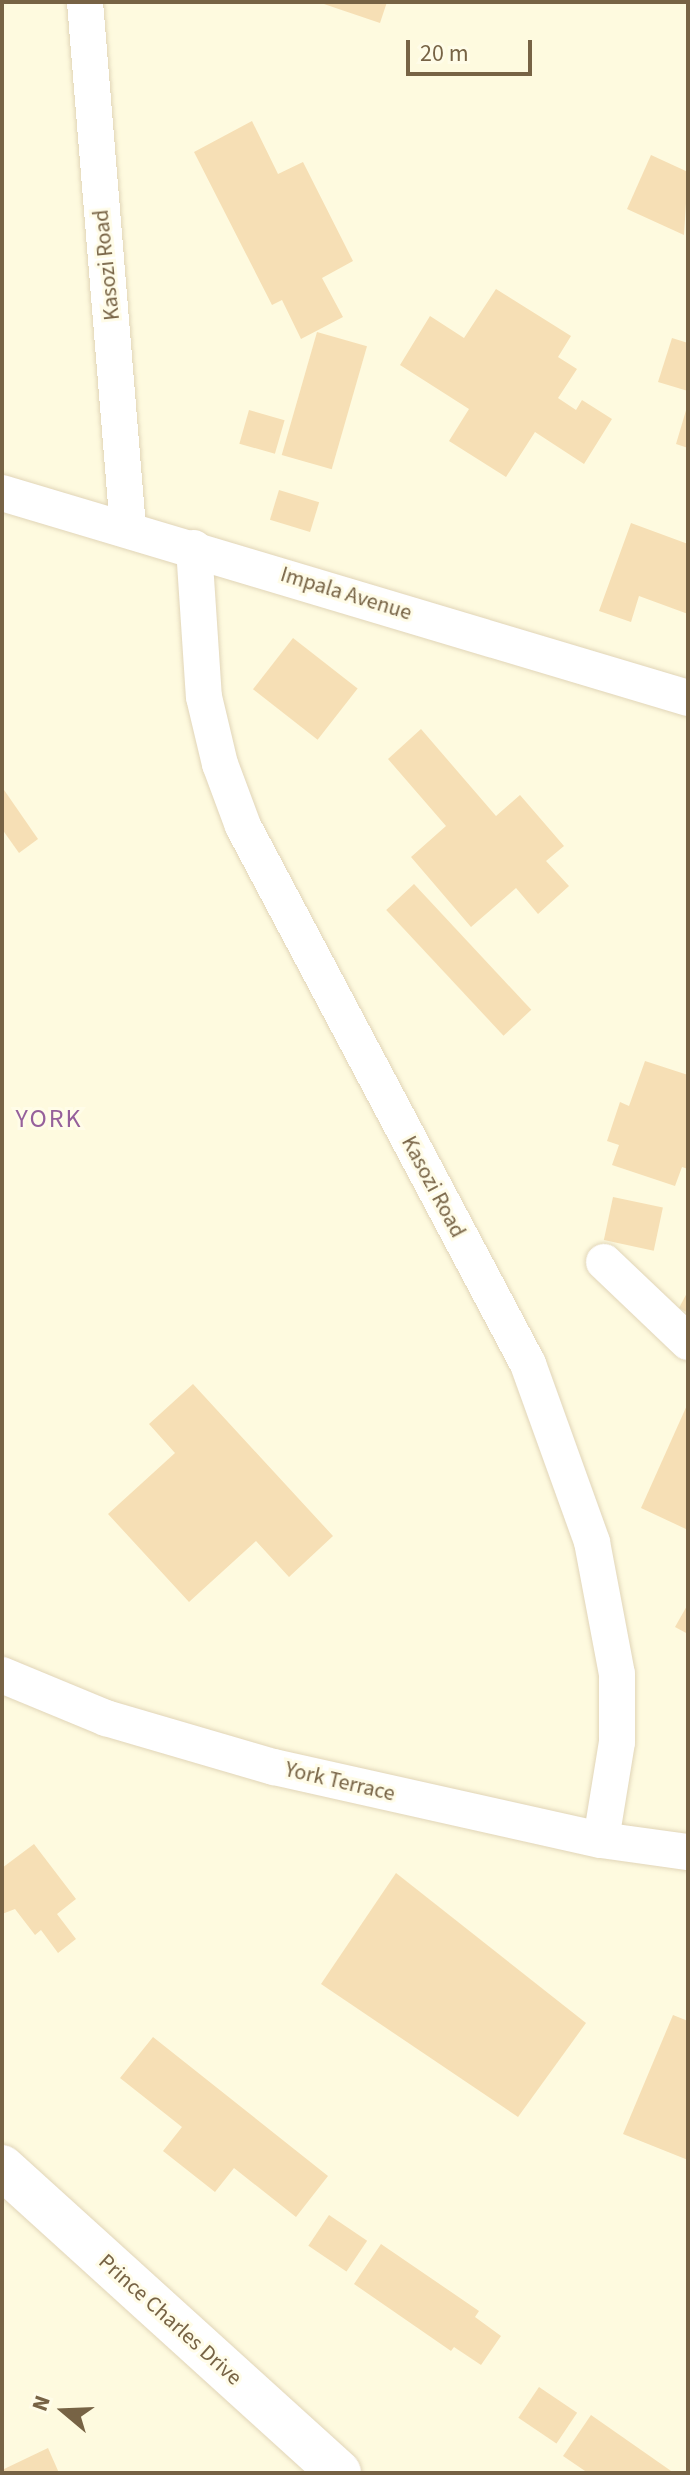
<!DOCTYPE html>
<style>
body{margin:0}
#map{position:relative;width:690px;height:2475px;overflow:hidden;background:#fefadf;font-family:"Source Sans 3",sans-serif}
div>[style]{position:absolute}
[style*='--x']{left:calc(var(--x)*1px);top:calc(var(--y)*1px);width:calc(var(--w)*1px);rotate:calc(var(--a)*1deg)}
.building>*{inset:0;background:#f6dfb5;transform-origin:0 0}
.roads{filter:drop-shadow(0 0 2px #e1d5b8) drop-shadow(0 0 2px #e1d5b8)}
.street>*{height:36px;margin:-18px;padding:0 18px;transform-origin:18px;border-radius:18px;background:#fff}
.secondary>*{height:44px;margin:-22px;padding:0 22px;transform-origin:22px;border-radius:22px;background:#fff}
span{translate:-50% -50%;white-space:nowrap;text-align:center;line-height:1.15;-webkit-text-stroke:6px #fffce8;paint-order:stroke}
.street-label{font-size:22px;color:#776345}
.quarter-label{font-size:26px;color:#96609b;letter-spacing:2px}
.frame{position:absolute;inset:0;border:4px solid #776345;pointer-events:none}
.north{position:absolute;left:24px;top:2371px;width:80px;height:80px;-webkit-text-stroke:6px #fffce8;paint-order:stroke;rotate:289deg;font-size:22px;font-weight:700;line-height:32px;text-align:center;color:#776345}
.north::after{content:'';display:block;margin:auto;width:28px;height:36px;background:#776345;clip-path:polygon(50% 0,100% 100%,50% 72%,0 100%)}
.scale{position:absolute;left:406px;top:40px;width:126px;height:36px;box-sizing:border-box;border:4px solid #776345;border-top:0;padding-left:10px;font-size:24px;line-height:28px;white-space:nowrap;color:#776345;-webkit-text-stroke:6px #fffce8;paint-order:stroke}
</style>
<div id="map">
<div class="building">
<div style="clip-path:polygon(318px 2px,387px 2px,380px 23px)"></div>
<div style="clip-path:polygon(252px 121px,278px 174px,303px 162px,353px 261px,322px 278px,343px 317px,301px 339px,282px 300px,272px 305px,194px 152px)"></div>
<div style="clip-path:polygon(651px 155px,688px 172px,684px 235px,627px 209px)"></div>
<div style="clip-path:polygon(496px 289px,571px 336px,558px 357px,577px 369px,558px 398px,576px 410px,582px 400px,612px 419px,584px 464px,535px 432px,506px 477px,449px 441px,469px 409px,400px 365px,430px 316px,464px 338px)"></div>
<div style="left:317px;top:332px;width:52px;height:128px;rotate:16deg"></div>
<div style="clip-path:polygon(672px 338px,688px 343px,688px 391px,658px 382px)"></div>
<div style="clip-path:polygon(687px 407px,688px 407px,688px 448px,676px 444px)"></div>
<div style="left:249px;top:410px;width:37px;height:35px;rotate:16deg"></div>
<div style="left:279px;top:490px;width:42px;height:31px;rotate:17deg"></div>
<div style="clip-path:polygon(631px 523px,688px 544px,688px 614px,639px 596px,631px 622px,599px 611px)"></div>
<div style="left:293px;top:638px;width:82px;height:65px;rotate:38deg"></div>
<div style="clip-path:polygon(421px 729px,496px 816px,520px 795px,564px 846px,546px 861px,569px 886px,538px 914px,516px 888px,471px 927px,411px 857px,446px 826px,388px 759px)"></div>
<div style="clip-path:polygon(2px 787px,38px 839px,19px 853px,2px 829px)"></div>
<div style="left:414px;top:884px;width:172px;height:38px;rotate:47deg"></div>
<div style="clip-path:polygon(645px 1061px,688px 1075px,688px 1169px,682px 1167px,675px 1186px,612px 1165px,619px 1145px,607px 1141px,620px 1102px,629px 1106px)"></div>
<div style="left:613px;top:1197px;width:51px;height:44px;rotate:12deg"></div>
<div style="clip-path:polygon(688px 1291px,688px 1313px,679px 1308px)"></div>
<div style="clip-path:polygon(193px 1384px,333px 1536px,289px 1577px,256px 1541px,189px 1602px,108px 1514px,175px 1453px,149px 1424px)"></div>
<div style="clip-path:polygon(688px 1403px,688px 1530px,641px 1508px)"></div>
<div style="clip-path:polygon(688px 1604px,688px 1634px,675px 1627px)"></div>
<div style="clip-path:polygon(34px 1844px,76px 1899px,57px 1914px,76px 1939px,58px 1953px,41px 1930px,35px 1935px,15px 1909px,2px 1914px,2px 1868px)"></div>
<div style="clip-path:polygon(396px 1873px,586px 2023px,518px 2117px,321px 1984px)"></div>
<div style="clip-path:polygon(673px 2015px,688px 2021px,688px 2160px,623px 2134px)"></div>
<div style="clip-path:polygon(153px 2037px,328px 2176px,296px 2217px,234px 2168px,215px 2192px,163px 2151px,182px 2127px,120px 2078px)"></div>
<div style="left:329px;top:2215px;width:46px;height:37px;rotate:34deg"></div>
<div style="clip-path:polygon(381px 2244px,479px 2311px,475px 2317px,501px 2336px,481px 2365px,454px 2347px,451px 2351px,354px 2284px)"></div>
<div style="left:539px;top:2387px;width:46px;height:37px;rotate:34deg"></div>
<div style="clip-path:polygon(591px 2415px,674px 2473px,588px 2473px,563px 2456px)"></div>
<div style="clip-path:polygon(48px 2448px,59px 2473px,2px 2473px,2px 2470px)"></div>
</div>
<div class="roads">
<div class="street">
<div style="--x:85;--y:2;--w:528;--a:85.33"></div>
<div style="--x:2;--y:493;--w:716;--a:16.64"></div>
<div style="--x:194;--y:548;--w:149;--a:86.2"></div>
<div style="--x:204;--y:697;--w:69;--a:76.6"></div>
<div style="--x:220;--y:764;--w:66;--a:69.6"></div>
<div style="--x:243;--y:826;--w:609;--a:62.09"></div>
<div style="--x:528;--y:1364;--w:189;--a:70.2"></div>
<div style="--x:592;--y:1542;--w:134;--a:79.3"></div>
<div style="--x:617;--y:1674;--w:68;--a:90"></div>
<div style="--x:617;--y:1742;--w:99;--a:99.3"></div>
<div style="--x:604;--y:1262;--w:116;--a:43.6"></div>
<div style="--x:2;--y:1675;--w:113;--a:22.5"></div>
<div style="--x:106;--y:1718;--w:175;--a:16.3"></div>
<div style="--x:274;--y:1767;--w:335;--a:12.6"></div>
<div style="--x:601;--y:1840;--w:88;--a:7.9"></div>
</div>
<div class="secondary">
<div style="--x:2;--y:2167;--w:455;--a:42.2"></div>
</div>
</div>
<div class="street-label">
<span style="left:107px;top:265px;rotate:-96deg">Kasozi Road</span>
<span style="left:346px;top:594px;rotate:17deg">Impala Avenue</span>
<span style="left:433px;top:1187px;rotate:62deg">Kasozi Road</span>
<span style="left:340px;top:1782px;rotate:13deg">York Terrace</span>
<span style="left:170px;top:2320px;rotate:42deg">Prince Charles Drive</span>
</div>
<div class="quarter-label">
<span style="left:49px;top:1119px">YORK</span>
</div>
<div class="frame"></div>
<div class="north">N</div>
<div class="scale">20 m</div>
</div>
